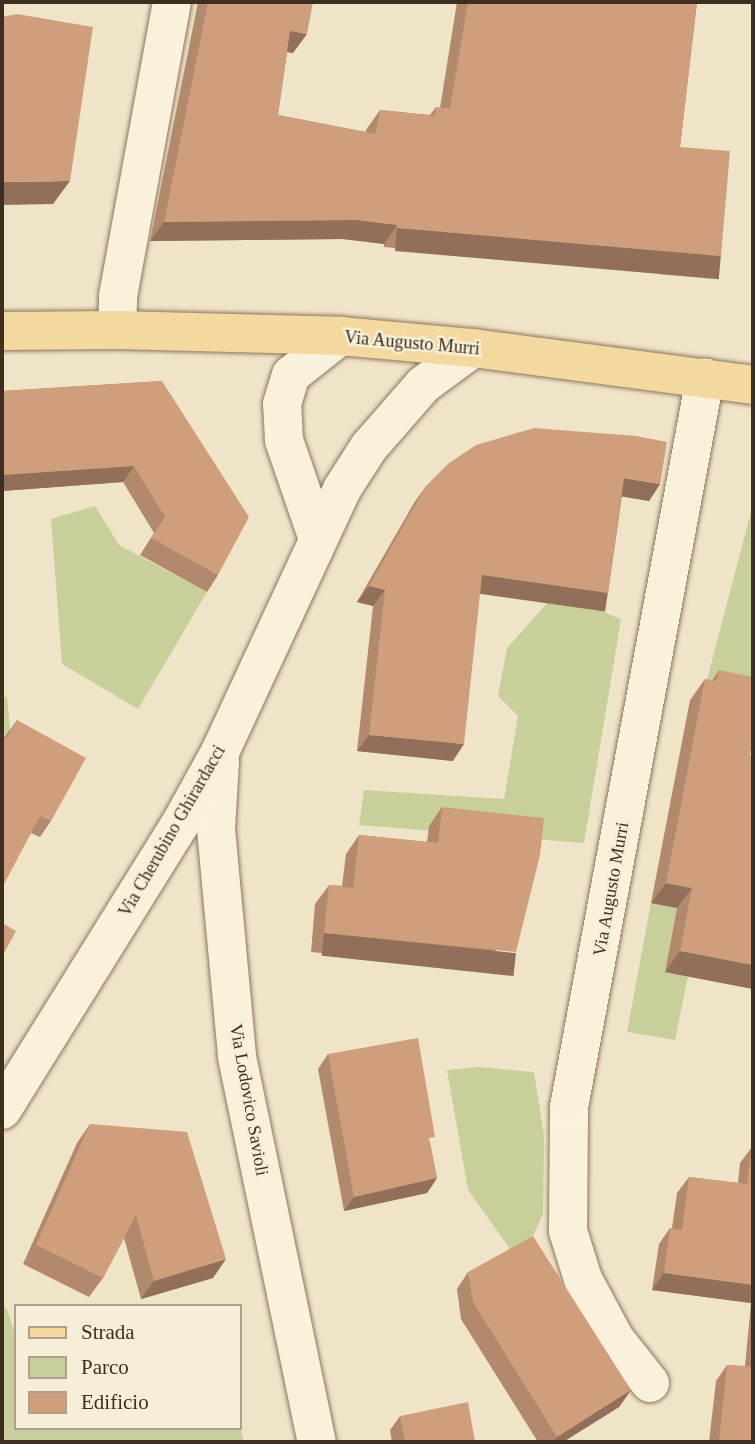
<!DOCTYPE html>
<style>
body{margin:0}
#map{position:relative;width:755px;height:1444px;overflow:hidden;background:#f0e4c8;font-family:"Times New Roman",serif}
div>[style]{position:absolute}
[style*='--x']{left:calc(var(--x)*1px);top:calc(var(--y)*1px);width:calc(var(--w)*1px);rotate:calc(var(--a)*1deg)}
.green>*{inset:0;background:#c9cf9b}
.roads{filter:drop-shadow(0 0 2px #8d765c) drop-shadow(0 0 2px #8d765c)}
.minor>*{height:38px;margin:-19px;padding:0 19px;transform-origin:19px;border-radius:19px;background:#faf1dc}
.major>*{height:38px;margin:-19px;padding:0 19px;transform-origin:19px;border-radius:19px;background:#f3d9a0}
.wall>*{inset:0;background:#b2896c}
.shaded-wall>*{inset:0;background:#916f58;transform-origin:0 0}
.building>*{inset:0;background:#cf9f7d}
span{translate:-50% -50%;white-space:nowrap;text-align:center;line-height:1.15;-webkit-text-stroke:5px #f7eed8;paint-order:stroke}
.street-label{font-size:18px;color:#3d2e20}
.frame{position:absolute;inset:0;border:4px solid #3d2e20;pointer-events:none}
.legend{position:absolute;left:14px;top:1304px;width:228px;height:126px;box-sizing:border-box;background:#f7eed8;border:2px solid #ada18e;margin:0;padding:9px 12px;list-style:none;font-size:21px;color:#3d2e20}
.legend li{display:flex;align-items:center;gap:14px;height:35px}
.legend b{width:35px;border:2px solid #ada18e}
</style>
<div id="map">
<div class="green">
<div style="clip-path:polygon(753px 504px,753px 737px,704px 691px)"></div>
<div style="clip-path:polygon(95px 506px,119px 545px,207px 592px,138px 709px,62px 664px,51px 519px)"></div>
<div style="clip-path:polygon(548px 602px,597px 609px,621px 619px,584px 843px,359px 825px,364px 790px,504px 799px,518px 716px,498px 696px,507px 648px)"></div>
<div style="clip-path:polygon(2px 697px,7px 697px,11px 739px,2px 743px)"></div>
<div style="clip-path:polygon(651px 903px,677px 908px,665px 972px,688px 976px,675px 1040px,627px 1032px)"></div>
<div style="clip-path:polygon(478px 1067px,534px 1072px,544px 1136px,543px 1214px,528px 1247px,515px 1256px,468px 1190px,447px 1070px)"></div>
<div style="clip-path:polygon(2px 1305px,7px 1309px,16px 1338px,16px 1428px,240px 1427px,244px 1442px,2px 1442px)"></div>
</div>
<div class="roads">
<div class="minor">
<div style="--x:117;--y:330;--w:34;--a:-88"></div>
<div style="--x:118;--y:296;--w:299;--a:-79.6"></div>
<div style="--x:318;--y:539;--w:105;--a:-109"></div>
<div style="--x:284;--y:440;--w:36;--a:-93"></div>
<div style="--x:282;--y:404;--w:30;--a:-73"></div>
<div style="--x:291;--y:375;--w:63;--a:-38.5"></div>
<div style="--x:220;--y:761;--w:68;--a:93.4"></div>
<div style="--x:216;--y:829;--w:229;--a:84.7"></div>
<div style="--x:237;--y:1057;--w:393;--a:78.3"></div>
<div style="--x:2;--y:1110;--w:335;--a:-58.1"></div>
<div style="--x:179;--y:826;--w:85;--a:-61"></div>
<div style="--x:220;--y:752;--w:290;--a:-65.1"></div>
<div style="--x:342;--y:489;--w:50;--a:-57.3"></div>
<div style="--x:369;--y:447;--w:82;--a:-48.9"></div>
<div style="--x:423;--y:385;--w:62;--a:-36.5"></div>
<div style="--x:650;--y:1383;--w:56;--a:-128.5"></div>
<div style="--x:615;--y:1339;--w:68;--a:-118.1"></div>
<div style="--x:583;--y:1279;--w:50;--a:-107.4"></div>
<div style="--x:568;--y:1231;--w:124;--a:-89.5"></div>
<div style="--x:569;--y:1107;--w:742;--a:-79.43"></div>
</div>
<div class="major">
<div style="--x:2;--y:331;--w:115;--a:-0.5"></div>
<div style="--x:117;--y:330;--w:223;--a:1.5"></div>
<div style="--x:340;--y:336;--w:134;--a:5.2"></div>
<div style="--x:473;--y:348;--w:282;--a:7.5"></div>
</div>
</div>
<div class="wall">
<div style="clip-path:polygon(198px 2px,313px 2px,293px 53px,287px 52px,278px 115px,366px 132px,366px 130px,380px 110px,430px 115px,436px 107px,440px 108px,457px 2px,697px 2px,680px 147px,721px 256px,708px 275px,384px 247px,384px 244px,343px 239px,150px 241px)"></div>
<div style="clip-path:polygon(162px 381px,218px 575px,207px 592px,140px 555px,154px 533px,123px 482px,2px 491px,2px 391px)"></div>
<div style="clip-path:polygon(660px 484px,649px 501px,622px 496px,608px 593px,597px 609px,480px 592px,453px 761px,357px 751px,373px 606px,357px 602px,414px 503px,426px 486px)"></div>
<div style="clip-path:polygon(719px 670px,750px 755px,753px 989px,665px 972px,677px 908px,651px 903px,690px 700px,705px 679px,712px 681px)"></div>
<div style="clip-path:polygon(17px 720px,51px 821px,40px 837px,31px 833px,4px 738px)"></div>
<div style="clip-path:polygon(442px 807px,503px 971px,311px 952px,315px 904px,329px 885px,342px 886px,346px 854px,359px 835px,427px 842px,429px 826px)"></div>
<div style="clip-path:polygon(328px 1054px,430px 1143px,437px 1178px,427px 1193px,344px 1211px,318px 1069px)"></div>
<div style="clip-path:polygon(90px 1124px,213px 1278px,141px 1299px,124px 1238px,103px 1278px,89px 1297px,23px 1264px,77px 1143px)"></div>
<div style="clip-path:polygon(752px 1147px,753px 1147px,753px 1442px,709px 1442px,716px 1381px,727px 1365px,745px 1366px,751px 1303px,652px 1290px,659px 1244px,670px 1228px,672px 1228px,677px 1193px,689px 1177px,738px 1183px,740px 1163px)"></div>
<div style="clip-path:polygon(468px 1272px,631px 1390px,619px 1407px,563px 1442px,538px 1442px,461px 1319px,457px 1289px)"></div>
<div style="clip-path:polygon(400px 1416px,475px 1442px,392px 1442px,390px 1430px)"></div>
</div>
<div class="shaded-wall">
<div style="clip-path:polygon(290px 31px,307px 34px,293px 53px,276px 50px)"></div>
<div style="clip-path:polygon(70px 181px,53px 204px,2px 205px,2px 182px)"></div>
<div style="clip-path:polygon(356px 220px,397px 225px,384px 244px,343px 239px,150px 241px,164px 222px)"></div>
<div style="left:397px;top:228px;width:325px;height:23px;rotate:5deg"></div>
<div style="clip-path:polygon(134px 466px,123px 482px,2px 491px,2px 475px)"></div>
<div style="clip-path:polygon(624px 478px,660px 484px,649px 501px,613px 495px)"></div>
<div style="left:482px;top:575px;width:127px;height:19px;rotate:8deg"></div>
<div style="clip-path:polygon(369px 586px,385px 590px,373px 606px,357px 602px)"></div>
<div style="clip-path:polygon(369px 735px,464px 744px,453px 761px,357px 751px)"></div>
<div style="clip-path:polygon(666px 883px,692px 888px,677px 908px,651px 903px)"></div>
<div style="left:324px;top:933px;width:193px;height:23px;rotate:6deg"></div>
<div style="clip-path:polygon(680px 951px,753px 965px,753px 989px,665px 972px)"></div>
<div style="clip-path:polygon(437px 1178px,427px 1193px,344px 1211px,354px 1197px)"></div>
<div style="clip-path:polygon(226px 1259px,213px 1278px,141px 1299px,154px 1281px)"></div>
<div style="clip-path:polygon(664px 1273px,753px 1285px,753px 1300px,751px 1303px,652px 1290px)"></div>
<div style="clip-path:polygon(631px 1390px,619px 1407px,563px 1442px,553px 1442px,557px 1437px)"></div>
</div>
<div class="building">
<div style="clip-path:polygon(208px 2px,313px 2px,307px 34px,290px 31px,278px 115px,375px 134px,380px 110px,435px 116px,436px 107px,450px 108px,468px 2px,697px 2px,680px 147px,730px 151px,721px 256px,397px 228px,397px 225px,356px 220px,164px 222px)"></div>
<div style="clip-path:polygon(17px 14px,93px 27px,70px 181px,2px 182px,2px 17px)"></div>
<div style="clip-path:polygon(162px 381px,249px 517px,218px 575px,151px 538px,165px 517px,134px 466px,2px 475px,2px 391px)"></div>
<div style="clip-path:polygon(534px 428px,636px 436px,667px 442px,660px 484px,624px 478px,608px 593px,482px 575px,464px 744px,369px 735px,385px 590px,369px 586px,426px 486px,449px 463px,476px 445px)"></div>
<div style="clip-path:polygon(719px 670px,753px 677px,753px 738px,750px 755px,753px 756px,753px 965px,680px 951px,692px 888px,666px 883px,705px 679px,716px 681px)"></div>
<div style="clip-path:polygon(17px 720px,86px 758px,51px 821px,40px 816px,2px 888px,2px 736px,6px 739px)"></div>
<div style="clip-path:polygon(442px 807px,544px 818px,540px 855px,516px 952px,324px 933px,329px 885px,353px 888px,359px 835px,438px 843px)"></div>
<div style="clip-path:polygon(2px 923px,16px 931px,2px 957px)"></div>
<div style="clip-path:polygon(418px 1038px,435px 1137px,429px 1138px,437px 1178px,354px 1197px,328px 1054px)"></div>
<div style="clip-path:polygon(90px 1124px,187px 1132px,226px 1259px,154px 1281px,136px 1215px,103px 1278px,36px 1245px)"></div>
<div style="clip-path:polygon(752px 1147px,753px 1147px,753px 1285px,664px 1273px,670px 1228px,682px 1230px,689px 1177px,747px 1184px)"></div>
<div style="clip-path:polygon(533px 1236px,631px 1390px,557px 1437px,473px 1302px,468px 1272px)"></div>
<div style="clip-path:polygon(727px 1365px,753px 1367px,753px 1442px,719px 1442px)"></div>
<div style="clip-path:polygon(468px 1402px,475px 1442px,405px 1442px,400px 1416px)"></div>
</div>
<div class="street-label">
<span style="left:412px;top:343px;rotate:5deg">Via Augusto Murri</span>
<span style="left:172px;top:831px;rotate:-60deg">Via Cherubino Ghirardacci</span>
<span style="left:611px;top:889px;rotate:-80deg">Via Augusto Murri</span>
<span style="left:249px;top:1100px;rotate:80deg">Via Lodovico Savioli</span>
</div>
<div class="frame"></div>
<ul class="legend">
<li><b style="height:9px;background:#f3d9a0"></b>Strada</li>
<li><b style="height:19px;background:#c9cf9b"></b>Parco</li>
<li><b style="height:19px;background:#cf9f7d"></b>Edificio</li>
</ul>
</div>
